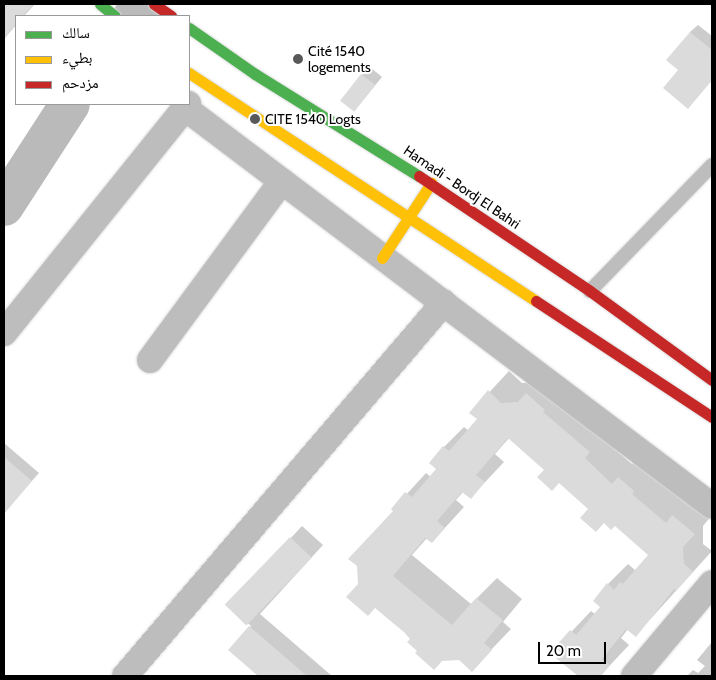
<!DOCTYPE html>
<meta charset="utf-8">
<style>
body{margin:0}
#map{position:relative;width:716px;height:680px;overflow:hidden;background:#fff;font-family:Cabin,"Noto Naskh Arabic",sans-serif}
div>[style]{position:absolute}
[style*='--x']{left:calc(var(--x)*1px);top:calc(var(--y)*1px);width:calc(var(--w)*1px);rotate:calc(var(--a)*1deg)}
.shadow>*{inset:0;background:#0003}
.river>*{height:40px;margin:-20px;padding:0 20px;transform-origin:20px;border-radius:20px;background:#bababa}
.building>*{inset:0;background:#dbdbdb;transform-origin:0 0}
.roads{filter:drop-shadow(0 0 1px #dbdbdb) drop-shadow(0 0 1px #dbdbdb)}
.lane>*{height:14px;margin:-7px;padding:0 7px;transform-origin:7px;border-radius:7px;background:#bdbdbd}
.street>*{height:26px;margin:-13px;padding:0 13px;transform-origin:13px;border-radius:13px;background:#bdbdbd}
.fast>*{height:11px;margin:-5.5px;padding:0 5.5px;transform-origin:5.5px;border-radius:5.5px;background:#4caf50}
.slow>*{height:11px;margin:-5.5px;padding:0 5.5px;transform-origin:5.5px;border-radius:5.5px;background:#ffc107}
.jam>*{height:11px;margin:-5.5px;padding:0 5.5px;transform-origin:5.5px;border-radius:5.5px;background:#c62828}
.dots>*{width:14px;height:14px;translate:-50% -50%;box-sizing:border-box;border:2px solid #fff;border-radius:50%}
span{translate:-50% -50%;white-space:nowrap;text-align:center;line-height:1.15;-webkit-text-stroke:4px #fff;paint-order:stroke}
.poi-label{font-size:14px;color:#000}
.left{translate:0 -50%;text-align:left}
.street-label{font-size:14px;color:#000}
.frame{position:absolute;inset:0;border:5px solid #000;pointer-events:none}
.legend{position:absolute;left:15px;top:15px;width:175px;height:90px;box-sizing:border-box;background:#fff;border:1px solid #999;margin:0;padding:6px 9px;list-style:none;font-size:15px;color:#000}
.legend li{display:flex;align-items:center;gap:10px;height:25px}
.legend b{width:25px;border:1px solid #999}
.scale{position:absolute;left:538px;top:642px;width:68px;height:22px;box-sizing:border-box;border:2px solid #000;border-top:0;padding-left:6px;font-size:15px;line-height:18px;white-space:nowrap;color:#000;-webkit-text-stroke:4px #fff;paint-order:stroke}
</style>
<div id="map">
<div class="shadow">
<div style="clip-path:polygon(4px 4px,35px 4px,24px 16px,16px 16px,16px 25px,4px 39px)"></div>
<div style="clip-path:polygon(698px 25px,712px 36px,712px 80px,688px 108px,680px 70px,690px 32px)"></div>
<div style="clip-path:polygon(370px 67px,382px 77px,355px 110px,362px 75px)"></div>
<div style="clip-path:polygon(509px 371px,522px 383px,539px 382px,632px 464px,639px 457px,651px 474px,686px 503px,693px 495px,712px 515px,703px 526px,703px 544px,712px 551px,636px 635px,628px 629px,621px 638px,629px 645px,600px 676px,592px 676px,589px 673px,586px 676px,580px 676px,558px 658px,563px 652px,557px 647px,591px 611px,595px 614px,602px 606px,608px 584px,628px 564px,635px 570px,649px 555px,615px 525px,589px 509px,510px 437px,495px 454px,504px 462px,471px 497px,464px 491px,456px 500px,464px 507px,432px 542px,427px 538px,412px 555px,471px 604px,497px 578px,522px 599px,503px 622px,511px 629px,472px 670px,460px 659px,419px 651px,411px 639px,359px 584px,394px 511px,393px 509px,426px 473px,431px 477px,438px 469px,444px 447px,464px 427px,469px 431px,478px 419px,471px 412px)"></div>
<div style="clip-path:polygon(4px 443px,39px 473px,13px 502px,4px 494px)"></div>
<div style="clip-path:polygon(302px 526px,323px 545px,260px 614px,332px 676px,260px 676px,230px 650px,251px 626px,228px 605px)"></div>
<div style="clip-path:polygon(712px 642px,712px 676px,687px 676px,693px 670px,698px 673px,705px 666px,697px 660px)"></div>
</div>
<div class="river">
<div style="--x:133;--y:16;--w:16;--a:-50"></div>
<div style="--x:4;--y:206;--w:121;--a:-57.1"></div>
</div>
<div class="building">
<div style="clip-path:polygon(4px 4px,34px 4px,23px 16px,16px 16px,16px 24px,4px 38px)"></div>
<div style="clip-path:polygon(690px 32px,712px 50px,712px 80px,688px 109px,663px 88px,678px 70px,666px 60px)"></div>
<div style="left:361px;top:74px;width:18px;height:34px;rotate:38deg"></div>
<div style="clip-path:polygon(488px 390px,501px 403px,518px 402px,526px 393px,545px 410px,543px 412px,590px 452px,585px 458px,612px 484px,618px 477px,634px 491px,632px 494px,666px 523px,672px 515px,695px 534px,683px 547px,684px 564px,693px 572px,676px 591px,674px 589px,636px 637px,626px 629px,602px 659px,610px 665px,601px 676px,578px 676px,556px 658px,561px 653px,555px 647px,570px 630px,576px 635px,600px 607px,593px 601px,607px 583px,614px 590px,620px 582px,623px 584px,648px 555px,615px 526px,611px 530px,604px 523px,596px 532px,580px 518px,588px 509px,559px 483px,552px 491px,537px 477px,544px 470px,508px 438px,476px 475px,485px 482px,471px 499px,462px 492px,437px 521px,445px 528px,432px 543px,425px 538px,393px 576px,452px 625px,476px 598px,503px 620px,484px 643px,492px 650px,472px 672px,459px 660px,442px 661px,434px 670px,415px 653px,417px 651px,407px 642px,410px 639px,405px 633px,375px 608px,368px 616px,346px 597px,358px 584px,357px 566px,348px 559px,393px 511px,391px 509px,405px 492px,412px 497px,436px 469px,429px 463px,443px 446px,449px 451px,477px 419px,469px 413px)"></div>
<div style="clip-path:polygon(4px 457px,32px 481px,4px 514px)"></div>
<div style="left:290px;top:537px;width:30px;height:94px;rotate:44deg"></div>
<div style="clip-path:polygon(249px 626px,307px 676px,258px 676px,228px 650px)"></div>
</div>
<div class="roads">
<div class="lane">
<div style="--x:590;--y:291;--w:175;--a:-45.9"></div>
</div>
<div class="street">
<div style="--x:185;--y:108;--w:660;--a:37.06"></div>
<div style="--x:4;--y:333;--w:294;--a:-51.2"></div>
<div style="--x:150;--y:360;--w:222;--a:-53.6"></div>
<div style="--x:125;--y:676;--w:491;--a:-49.5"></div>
<div style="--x:634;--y:676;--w:121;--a:-50"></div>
</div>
<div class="fast">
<div style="--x:100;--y:4;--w:19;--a:39"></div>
<div style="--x:189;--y:28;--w:80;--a:34.9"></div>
<div style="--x:255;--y:74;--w:193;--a:31.9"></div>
</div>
<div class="slow">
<div style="--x:189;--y:73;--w:415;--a:33.3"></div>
<div style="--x:382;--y:258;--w:90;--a:-56.8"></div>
</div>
<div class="jam">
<div style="--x:154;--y:4;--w:21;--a:35"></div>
<div style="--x:419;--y:176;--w:206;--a:33.9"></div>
<div style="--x:590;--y:291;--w:151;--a:36.1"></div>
<div style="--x:536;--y:301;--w:211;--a:33.4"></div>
</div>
</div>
<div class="dots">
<div style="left:298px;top:59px;background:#595959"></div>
<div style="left:255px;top:119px;background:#595959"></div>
</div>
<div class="poi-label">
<span class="left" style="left:308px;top:59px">Cité 1540<br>logements</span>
<span class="left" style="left:265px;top:119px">CITE 1540 Logts</span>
</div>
<div class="street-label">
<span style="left:462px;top:187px;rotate:34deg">Hamadi - Bordj El Bahri</span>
</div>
<div class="frame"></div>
<ul class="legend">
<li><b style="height:6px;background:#4caf50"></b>سالك</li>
<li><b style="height:6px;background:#ffc107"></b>بطيء</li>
<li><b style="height:6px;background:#c62828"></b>مزدحم</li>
</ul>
<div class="scale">20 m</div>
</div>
